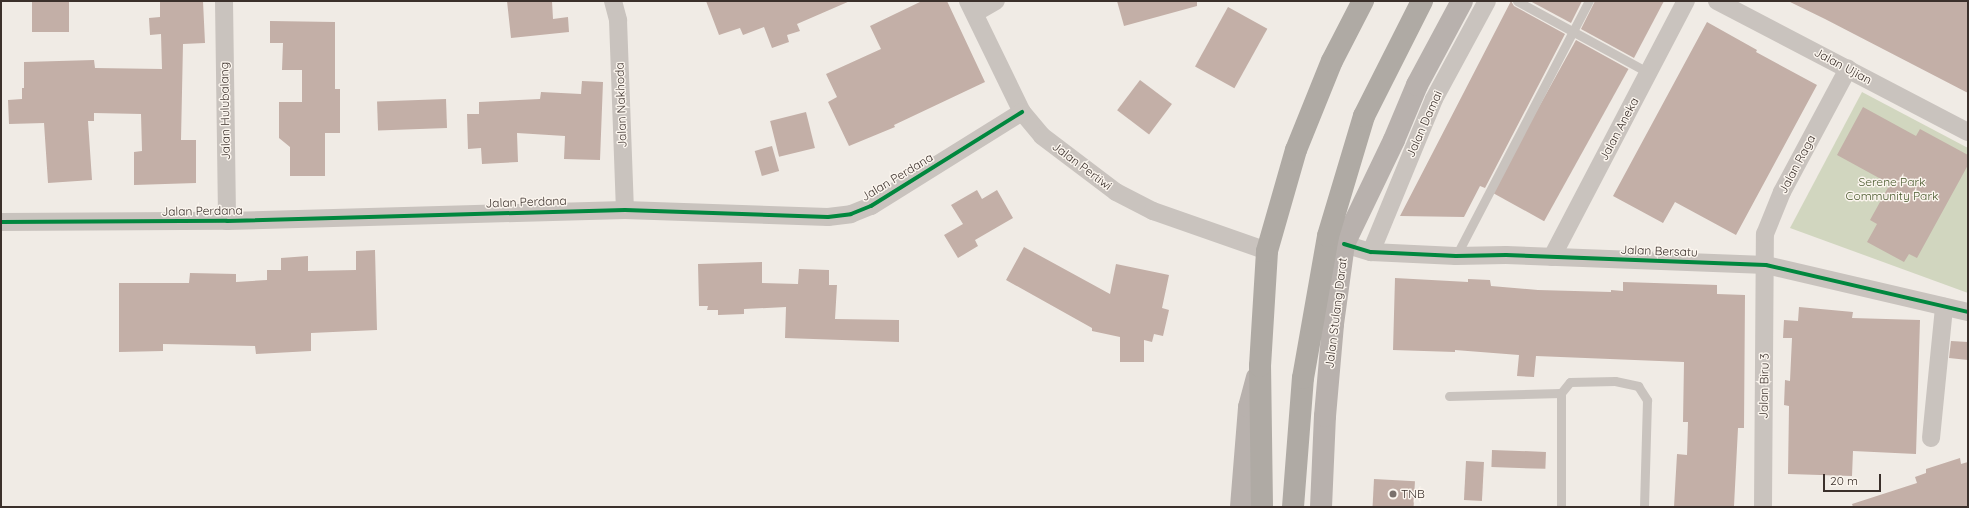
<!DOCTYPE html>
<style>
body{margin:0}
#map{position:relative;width:1969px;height:508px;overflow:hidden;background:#f0ebe5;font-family:Quicksand,sans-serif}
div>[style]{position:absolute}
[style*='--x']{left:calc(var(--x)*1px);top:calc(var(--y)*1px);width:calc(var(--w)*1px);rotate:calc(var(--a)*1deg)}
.green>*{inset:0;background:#d1d6bf}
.building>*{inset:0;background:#c3afa7;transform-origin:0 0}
.lane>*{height:9px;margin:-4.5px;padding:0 4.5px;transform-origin:4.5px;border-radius:4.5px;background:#c9c3be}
.street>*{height:18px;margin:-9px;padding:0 9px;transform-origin:9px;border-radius:9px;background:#c9c3be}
.primary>*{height:22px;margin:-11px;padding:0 11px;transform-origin:11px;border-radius:11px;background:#b8b1ad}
.highway>*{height:22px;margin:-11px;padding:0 11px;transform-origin:11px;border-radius:11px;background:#afaaa4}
.cycleway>*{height:4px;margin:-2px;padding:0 2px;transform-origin:2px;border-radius:2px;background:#00873e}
.dots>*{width:11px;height:11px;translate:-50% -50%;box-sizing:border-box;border:2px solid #fbf5ee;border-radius:50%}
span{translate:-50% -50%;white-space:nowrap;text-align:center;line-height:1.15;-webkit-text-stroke:3px #fbf5ee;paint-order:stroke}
.street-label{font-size:12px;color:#3b302b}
.park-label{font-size:12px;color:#4a5a2e}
.poi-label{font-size:12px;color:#3b302b}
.left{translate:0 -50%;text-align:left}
.frame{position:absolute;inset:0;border:2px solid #3b302b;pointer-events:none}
.scale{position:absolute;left:1823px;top:474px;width:58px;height:18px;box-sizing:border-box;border:2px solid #3b302b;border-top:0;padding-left:5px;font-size:12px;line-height:14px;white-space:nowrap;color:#3b302b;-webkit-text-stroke:3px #fbf5ee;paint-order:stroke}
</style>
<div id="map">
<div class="green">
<div style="clip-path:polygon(1862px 92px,1968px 148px,1968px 293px,1790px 228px)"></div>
</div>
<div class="building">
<div style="left:32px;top:1px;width:37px;height:31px"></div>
<div style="clip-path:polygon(160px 1px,203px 1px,205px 43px,183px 44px,181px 140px,196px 140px,196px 183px,134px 185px,134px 152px,142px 151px,141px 114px,94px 113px,94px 121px,88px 121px,92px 180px,48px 183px,44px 123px,9px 124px,8px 100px,22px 99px,22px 88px,24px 88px,24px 62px,94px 60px,95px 68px,162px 69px,161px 34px,150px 35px,149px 18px,160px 17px)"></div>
<div style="clip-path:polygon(507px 1px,552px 1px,553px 19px,568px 17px,569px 32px,511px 38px)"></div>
<div style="clip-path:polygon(706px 1px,850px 1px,797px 24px,800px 31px,787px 35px,789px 42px,772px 48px,764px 27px,743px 35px,740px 28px,719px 35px)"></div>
<div style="clip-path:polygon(922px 1px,947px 1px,985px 82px,894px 125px,895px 127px,849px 146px,828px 102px,837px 97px,826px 74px,881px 49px,870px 26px)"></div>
<div style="clip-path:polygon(1117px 1px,1197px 1px,1197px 6px,1124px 26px)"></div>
<div style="clip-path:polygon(1511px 1px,1514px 6px,1565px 34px,1485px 188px,1480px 186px,1464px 217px,1400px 216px)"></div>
<div style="clip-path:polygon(1530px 1px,1582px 1px,1571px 23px)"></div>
<div style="clip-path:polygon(1595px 1px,1664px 1px,1634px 58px,1581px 29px)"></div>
<div style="clip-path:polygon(1788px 1px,1968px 1px,1968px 93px,1825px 19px)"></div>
<div style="left:1228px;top:7px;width:45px;height:68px;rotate:29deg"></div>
<div style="clip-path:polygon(270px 21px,335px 22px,335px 89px,340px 89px,340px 133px,325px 133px,325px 176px,290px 176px,290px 147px,279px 138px,279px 102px,302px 102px,302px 70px,282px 70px,283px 43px,270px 43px)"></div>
<div style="clip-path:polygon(1707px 22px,1757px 50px,1756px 52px,1817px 85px,1736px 235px,1675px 202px,1663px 223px,1613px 196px)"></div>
<div style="left:1576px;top:40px;width:60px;height:174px;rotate:29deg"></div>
<div style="left:1140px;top:80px;width:40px;height:38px;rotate:37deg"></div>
<div style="clip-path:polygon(582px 81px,603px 82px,600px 160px,564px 159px,565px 136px,517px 133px,518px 162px,482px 164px,481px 148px,468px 149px,467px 114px,479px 114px,479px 102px,540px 99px,541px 92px,581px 94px)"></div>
<div style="left:446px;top:99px;width:29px;height:69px;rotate:88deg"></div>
<div style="clip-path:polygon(1863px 107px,1916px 136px,1920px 129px,1968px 155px,1968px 165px,1917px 258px,1909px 254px,1904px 262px,1867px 242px,1877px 224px,1870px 220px,1890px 184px,1837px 155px)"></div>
<div style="left:806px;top:112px;width:37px;height:37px;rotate:76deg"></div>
<div style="left:772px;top:146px;width:26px;height:18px;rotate:74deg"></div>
<div style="clip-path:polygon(977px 190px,982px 199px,997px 190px,1013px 218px,975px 240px,978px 246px,958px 258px,944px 235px,963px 224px,951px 205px)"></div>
<div style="clip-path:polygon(1024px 247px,1110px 294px,1116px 264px,1169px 275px,1162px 308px,1169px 310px,1163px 336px,1154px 334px,1152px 342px,1144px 340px,1144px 362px,1120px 362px,1120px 337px,1092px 331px,1092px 328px,1006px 280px)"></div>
<div style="clip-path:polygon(375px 250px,377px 330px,311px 333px,311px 351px,256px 354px,255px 346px,163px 344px,163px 351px,119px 352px,119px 283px,189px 283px,190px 273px,236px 274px,236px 282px,267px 280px,267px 270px,281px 270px,281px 258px,308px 256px,308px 271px,356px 270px,356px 251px)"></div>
<div style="clip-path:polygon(762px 262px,762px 283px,798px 284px,799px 269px,829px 270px,829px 285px,837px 285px,835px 319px,899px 320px,899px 342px,785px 338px,786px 307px,744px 309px,744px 314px,718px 315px,718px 310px,707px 310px,708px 306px,699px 306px,698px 264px)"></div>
<div style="clip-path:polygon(1395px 278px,1468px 282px,1468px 279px,1490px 280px,1491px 286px,1538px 290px,1611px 292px,1611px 290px,1623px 291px,1623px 282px,1717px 285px,1717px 294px,1745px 295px,1744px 428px,1738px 428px,1734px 506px,1674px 507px,1677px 454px,1687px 455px,1688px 422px,1683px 422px,1684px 362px,1536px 356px,1534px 377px,1517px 376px,1519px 355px,1455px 350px,1455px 352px,1393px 350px)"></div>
<div style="clip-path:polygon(1799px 307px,1853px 312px,1852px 318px,1920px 320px,1916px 454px,1853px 451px,1852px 476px,1788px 474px,1789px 406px,1784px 405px,1785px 380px,1790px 381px,1792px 338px,1783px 338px,1784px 320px,1798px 321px)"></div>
<div style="clip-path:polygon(1951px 341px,1968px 342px,1968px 360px,1949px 358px)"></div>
<div style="left:1492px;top:450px;width:54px;height:17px;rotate:2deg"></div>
<div style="clip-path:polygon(1960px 458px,1961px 464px,1968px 462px,1968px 507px,1853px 507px,1852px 504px,1917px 483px,1915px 477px,1926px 473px,1926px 469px)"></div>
<div style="left:1466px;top:461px;width:18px;height:39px;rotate:3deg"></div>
<div style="left:1374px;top:479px;width:41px;height:28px;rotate:3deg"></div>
</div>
<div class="lane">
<div style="--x:1517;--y:1;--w:150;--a:28.6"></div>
<div style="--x:1456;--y:256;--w:288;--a:-62.5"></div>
<div style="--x:1449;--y:396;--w:112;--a:-1.5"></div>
<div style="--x:1561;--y:393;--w:14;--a:-51"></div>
<div style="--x:1570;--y:382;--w:45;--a:-1.3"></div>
<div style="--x:1615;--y:381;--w:24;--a:12"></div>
<div style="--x:1638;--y:386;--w:17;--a:57"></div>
<div style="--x:1647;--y:400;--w:107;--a:91.6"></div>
<div style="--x:1561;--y:507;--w:114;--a:-90"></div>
</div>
<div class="street">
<div style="--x:224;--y:1;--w:220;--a:89.2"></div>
<div style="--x:613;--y:1;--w:20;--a:75"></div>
<div style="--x:618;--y:20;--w:190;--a:87.9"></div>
<div style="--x:968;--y:1;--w:123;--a:64.1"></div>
<div style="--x:1022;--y:112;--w:31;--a:50"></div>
<div style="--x:1042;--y:136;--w:93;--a:37.1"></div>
<div style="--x:1116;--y:192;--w:42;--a:27.2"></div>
<div style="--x:1153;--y:211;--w:121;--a:19.3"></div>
<div style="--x:1717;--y:1;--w:283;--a:27.6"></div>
<div style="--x:975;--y:13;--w:24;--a:-30"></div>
<div style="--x:1;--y:222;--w:226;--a:-0.3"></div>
<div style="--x:227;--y:221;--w:398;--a:-1.6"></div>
<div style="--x:625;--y:210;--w:203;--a:2"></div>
<div style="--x:828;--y:217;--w:23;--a:-7"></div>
<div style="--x:851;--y:214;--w:22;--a:-22"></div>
<div style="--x:871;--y:206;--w:178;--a:-31.9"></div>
<div style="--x:1344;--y:244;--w:28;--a:17"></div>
<div style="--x:1371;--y:252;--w:85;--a:2.7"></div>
<div style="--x:1456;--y:256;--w:50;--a:-1.1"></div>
<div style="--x:1506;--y:255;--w:260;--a:2.2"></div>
<div style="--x:1766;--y:265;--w:207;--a:13.1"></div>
<div style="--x:1371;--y:252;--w:165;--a:-67.6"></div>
<div style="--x:1434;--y:99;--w:111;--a:-61.6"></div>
<div style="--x:1552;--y:257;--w:289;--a:-62.4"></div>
<div style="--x:1931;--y:438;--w:132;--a:-84.3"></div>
<div style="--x:1763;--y:507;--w:273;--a:-89.6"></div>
<div style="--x:1765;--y:234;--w:45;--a:-68"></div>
<div style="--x:1782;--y:192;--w:140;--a:-61.8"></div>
</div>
<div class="primary">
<div style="--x:1241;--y:507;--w:100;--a:-85.4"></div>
<div style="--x:1249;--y:407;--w:30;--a:-75"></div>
<div style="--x:1321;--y:507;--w:91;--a:-87.5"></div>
<div style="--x:1325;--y:416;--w:92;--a:-85"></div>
<div style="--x:1333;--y:324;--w:81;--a:-82.2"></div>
<div style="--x:1344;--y:244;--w:115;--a:-64.3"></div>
<div style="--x:1394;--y:140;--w:60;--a:-67.3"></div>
<div style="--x:1417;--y:85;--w:95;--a:-61.8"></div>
</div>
<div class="highway">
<div style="--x:1262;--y:507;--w:141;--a:-90.8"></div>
<div style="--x:1260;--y:366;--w:115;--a:-86.5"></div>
<div style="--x:1267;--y:251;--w:105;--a:-74"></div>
<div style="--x:1296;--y:150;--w:96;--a:-68"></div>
<div style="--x:1332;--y:61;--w:68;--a:-62.7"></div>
<div style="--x:1293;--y:507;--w:129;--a:-85.6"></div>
<div style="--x:1303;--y:378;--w:144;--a:-80"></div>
<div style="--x:1328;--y:236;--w:125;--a:-73.3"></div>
<div style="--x:1364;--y:116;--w:129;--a:-63.2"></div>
</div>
<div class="cycleway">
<div style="--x:1;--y:222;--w:226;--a:-0.3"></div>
<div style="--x:227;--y:221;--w:398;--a:-1.6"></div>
<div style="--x:625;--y:210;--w:203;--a:2"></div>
<div style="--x:828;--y:217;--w:23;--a:-7"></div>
<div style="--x:851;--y:214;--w:22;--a:-22"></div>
<div style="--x:871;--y:206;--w:178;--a:-31.9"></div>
<div style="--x:1344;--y:244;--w:28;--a:17"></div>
<div style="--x:1371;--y:252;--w:85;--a:2.7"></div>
<div style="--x:1456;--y:256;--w:50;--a:-1.1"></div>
<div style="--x:1506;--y:255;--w:260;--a:2.2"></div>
<div style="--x:1766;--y:265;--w:207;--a:13.1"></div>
</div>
<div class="dots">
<div style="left:1393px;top:494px;background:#7a716c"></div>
</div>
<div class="street-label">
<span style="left:1843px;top:66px;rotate:28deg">Jalan Ujian</span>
<span style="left:621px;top:105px;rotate:-92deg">Jalan Nakhoda</span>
<span style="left:225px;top:111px;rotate:-91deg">Jalan Hulubalang</span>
<span style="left:1424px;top:124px;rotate:-66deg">Jalan Damai</span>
<span style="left:1619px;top:129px;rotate:-62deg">Jalan Aneka</span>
<span style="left:1797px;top:164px;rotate:-62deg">Jalan Raga</span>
<span style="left:1082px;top:166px;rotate:37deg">Jalan Pertiwi</span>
<span style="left:897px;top:177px;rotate:-31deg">Jalan Perdana</span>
<span style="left:526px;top:202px;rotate:-2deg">Jalan Perdana</span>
<span style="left:202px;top:211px;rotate:-1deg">Jalan Perdana</span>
<span style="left:1659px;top:251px;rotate:2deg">Jalan Bersatu</span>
<span style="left:1336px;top:313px;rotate:-83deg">Jalan Stulang Darat</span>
<span style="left:1764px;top:386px;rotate:-89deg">Jalan Biru 3</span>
</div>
<div class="park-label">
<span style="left:1892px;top:189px">Serene Park<br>Community Park</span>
</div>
<div class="poi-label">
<span class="left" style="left:1401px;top:494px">TNB</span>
</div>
<div class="frame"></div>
<div class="scale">20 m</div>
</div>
